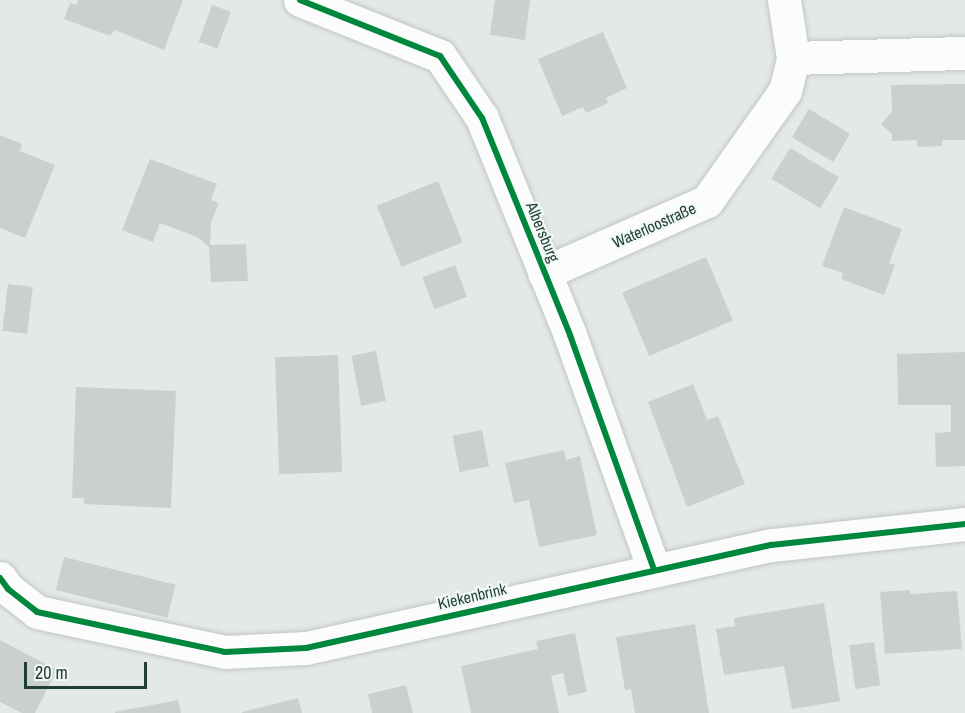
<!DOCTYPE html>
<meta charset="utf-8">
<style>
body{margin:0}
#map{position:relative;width:965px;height:713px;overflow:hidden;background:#e3e9e6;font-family:"Archivo Narrow",sans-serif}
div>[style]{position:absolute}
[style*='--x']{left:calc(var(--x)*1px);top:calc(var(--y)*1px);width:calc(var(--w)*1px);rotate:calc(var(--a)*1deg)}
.building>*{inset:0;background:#cad0ce;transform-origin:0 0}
.roads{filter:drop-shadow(0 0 2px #c0c6c3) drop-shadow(0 0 2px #c0c6c3)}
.minor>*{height:33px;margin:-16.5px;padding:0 16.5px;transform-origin:16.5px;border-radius:16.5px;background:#fbfcfb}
.cycleway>*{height:6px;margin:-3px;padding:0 3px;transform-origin:3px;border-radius:3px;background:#00873e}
span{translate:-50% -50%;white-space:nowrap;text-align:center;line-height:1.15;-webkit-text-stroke:4.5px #f1f8f5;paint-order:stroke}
.street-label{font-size:16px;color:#1f3e36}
.scale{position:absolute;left:24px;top:662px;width:123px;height:27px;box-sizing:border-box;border:3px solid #1f3e36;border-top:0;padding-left:8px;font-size:18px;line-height:21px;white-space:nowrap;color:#1f3e36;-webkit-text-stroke:4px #f1f8f5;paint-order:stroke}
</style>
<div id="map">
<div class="building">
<div style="clip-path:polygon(78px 0,183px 0,164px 50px,115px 30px,110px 36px,64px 19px,70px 3px,76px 5px)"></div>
<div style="clip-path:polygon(495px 0,530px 0,525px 40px,490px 35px)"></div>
<div style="left:212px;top:5px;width:20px;height:39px;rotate:20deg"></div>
<div style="clip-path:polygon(603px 32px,627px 88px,606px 98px,608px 103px,586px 113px,583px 107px,562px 116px,538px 59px)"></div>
<div style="clip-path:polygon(965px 84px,965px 140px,942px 140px,942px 146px,917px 147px,917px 140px,892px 141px,892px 134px,881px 124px,892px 112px,891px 85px)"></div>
<div style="left:809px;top:109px;width:48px;height:33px;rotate:31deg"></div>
<div style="clip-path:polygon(0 135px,22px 144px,20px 151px,55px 165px,25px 238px,0 228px)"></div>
<div style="left:790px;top:148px;width:57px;height:36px;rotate:31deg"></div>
<div style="clip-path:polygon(150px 159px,217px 184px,211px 200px,219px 203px,211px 223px,210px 245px,246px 244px,248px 281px,211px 282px,209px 247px,197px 237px,160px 223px,153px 242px,122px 230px)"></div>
<div style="left:438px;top:181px;width:66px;height:66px;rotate:68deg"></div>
<div style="clip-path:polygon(844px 207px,902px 229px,889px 263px,895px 265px,884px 295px,841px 279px,843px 273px,822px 266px)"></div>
<div style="left:706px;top:257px;width:69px;height:91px;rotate:67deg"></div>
<div style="left:455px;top:265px;width:34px;height:35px;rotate:69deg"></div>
<div style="left:8px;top:284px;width:25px;height:47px;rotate:7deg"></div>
<div style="left:376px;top:351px;width:51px;height:25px;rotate:79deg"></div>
<div style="clip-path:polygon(965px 352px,965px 466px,936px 467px,935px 433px,951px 432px,951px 405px,898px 405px,897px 354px)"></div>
<div style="left:338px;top:355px;width:117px;height:63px;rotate:88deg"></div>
<div style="clip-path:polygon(693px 384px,707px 420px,718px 416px,745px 484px,687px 507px,648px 402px)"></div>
<div style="clip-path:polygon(76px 387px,176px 391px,171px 508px,84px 504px,84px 498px,72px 498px)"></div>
<div style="left:482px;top:430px;width:37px;height:30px;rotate:79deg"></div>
<div style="clip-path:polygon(564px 450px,566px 460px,580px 456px,597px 535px,539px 547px,529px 500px,514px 503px,505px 463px)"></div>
<div style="left:64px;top:557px;width:115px;height:34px;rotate:14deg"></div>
<div style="clip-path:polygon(909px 590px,911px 594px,957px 591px,962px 649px,885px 654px,880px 592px)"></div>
<div style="clip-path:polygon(824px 603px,840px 701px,792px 709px,784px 666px,724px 675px,716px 629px,735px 626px,734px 618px)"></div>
<div style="clip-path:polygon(695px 624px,709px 713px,635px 713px,631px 689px,625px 690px,616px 637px)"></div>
<div style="clip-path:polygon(575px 633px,587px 692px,568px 696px,563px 673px,551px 676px,559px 713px,471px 713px,461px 666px,538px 649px,536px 641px)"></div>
<div style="clip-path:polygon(0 640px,57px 670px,35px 713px,22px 713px,0 702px)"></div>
<div style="left:874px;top:642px;width:44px;height:25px;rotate:82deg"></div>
<div style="clip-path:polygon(406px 685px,413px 713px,372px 713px,368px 694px)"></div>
<div style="clip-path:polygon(298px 698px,302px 713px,242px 713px,242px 712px)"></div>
<div style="clip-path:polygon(178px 700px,181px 713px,115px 713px,115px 712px)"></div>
</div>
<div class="roads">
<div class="minor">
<div style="--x:300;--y:0;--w:151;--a:21.8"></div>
<div style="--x:440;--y:56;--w:75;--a:55.9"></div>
<div style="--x:482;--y:118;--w:234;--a:67.9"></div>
<div style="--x:570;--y:335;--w:249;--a:70.3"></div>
<div style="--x:793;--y:58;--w:172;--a:-1.7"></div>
<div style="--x:544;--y:273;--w:178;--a:-23.8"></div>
<div style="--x:707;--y:201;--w:135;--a:-54.7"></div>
<div style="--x:785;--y:91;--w:34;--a:-76"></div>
<div style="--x:793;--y:58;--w:59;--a:-98.8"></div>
<div style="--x:0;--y:578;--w:14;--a:54"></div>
<div style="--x:8;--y:589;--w:37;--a:38"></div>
<div style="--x:37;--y:612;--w:192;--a:12"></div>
<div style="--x:225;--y:652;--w:81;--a:-2.8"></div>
<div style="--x:306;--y:648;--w:477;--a:-12.5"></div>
<div style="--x:772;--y:545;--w:194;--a:-6.2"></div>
</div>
</div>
<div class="cycleway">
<div style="--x:300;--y:0;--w:151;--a:21.8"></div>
<div style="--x:440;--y:56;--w:75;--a:55.9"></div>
<div style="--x:482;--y:118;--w:234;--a:67.9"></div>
<div style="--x:570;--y:335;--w:249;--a:70.3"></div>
<div style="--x:0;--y:578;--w:14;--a:54"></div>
<div style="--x:8;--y:589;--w:37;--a:38"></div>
<div style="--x:37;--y:612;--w:192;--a:12"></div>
<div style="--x:225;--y:652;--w:81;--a:-2.8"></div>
<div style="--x:306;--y:648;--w:477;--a:-12.5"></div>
<div style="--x:772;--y:545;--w:194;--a:-6.2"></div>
</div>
<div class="street-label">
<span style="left:654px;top:225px;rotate:-24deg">Waterloostraße</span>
<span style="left:543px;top:232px;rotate:68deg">Albersburg</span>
<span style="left:472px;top:596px;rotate:-13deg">Kiekenbrink</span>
</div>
<div class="scale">20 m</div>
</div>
